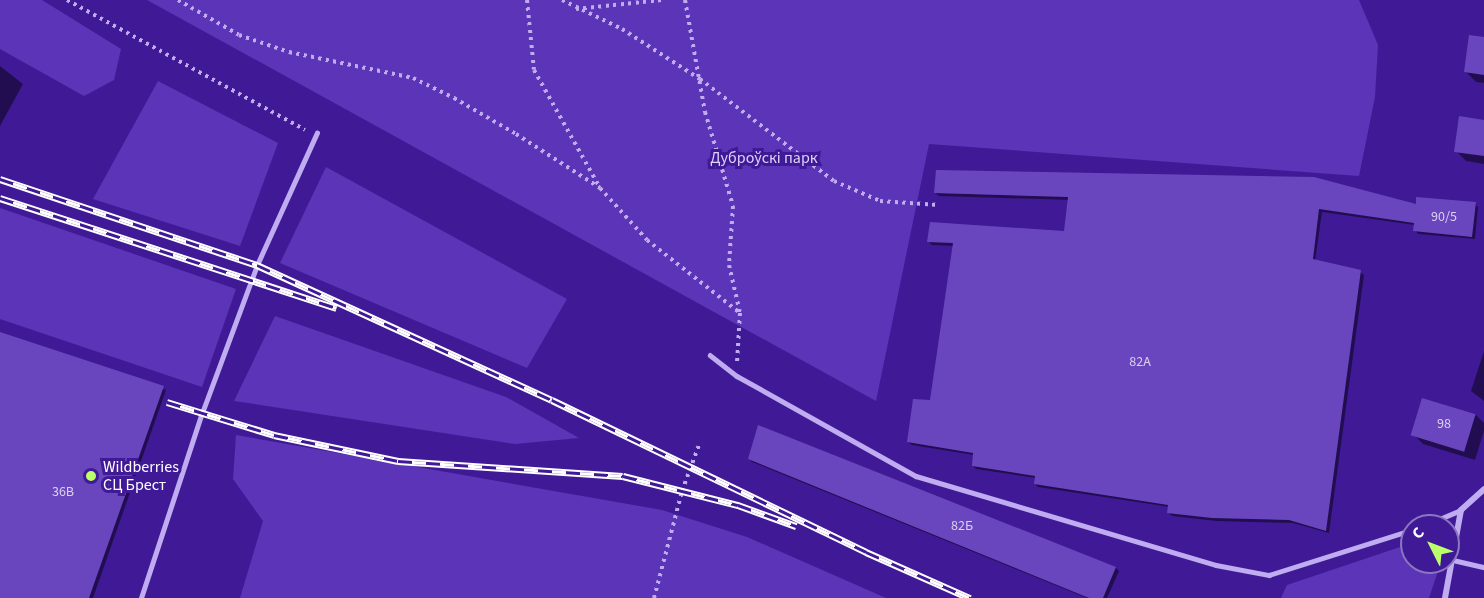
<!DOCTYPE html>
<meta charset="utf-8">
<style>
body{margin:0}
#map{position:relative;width:1484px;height:598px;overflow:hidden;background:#401a96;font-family:"Source Sans 3",sans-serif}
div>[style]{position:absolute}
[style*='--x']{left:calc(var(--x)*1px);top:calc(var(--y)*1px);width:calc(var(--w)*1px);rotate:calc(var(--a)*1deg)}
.green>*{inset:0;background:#5b34b7}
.shadow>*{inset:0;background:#0007}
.building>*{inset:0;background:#6a46be;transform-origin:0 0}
.path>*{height:4px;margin-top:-2px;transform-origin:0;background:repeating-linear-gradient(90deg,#c0acf0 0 3px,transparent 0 7.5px)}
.service>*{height:4.5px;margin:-2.25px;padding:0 2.25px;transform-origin:2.25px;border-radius:2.25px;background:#c0acf0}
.minor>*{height:6px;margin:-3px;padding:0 3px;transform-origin:3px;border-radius:3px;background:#c0acf0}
.rail>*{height:7px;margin-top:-3.5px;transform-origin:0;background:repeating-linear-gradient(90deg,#401a96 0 14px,#fff 0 28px);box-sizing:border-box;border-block:2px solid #fff}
.dots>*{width:16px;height:16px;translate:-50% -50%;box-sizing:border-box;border:3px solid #401a96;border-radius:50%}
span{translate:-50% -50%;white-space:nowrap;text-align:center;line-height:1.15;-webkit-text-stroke:6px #401a96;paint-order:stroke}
.number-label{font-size:14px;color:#dad1ef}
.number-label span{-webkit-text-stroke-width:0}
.park-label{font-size:16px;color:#dfd3fb}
.poi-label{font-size:16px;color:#fff}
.left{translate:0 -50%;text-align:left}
.north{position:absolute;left:1400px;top:514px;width:60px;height:60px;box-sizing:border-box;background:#401a96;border:2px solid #8c76c0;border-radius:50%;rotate:312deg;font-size:16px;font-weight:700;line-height:24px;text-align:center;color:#fff}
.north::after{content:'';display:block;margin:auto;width:21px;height:27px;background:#bbff6b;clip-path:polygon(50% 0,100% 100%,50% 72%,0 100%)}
</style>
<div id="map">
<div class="green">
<div style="clip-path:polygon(0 0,42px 0,121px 49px,114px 80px,84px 96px,0 49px)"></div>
<div style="clip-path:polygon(147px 0,1359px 0,1378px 45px,1375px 97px,1359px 176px,929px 144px,876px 401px)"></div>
<div style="clip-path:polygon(158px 81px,278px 143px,240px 246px,93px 199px)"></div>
<div style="clip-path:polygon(326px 167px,567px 299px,527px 368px,280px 263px)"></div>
<div style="clip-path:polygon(0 208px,236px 289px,202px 387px,0 319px)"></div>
<div style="clip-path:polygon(275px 316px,506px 397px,579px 438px,515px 444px,234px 401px)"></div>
<div style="clip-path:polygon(236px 435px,662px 510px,747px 537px,886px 598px,240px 598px,263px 521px,233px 479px)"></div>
<div style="clip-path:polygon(1412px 543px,1412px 562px,1434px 562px,1437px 574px,1429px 598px,1281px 598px,1287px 585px)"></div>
</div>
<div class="shadow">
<div style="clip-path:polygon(1484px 38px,1484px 83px,1476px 82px,1466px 72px)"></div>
<div style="clip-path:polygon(0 66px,23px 84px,0 126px)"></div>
<div style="clip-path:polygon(1484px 121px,1484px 164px,1466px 161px,1456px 151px)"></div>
<div style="clip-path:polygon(935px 193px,1417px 206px,1475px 204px,1478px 207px,1475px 239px,1418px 234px,1415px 230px,1415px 225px,1322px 212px,1315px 262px,1360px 272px,1364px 275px,1329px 533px,1293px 523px,1216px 521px,1172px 516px,1169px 513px,1170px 507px,1038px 487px,1035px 484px,1036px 478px,976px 469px,973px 466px,974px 455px,912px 445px,908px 442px,931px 402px,954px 246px,932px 245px,929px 242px,1066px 233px,1070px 200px,939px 196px)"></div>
<div style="clip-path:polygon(0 333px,166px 390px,93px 598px,0 598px)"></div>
<div style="clip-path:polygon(1484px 351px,1484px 401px,1471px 391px)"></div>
<div style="clip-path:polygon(1476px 415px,1484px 423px,1484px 431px,1475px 460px,1423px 444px,1413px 434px)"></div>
<div style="clip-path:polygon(759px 427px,1116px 568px,1119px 571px,1107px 598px,1087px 598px,752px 462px,749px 459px)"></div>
</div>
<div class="building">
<div style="clip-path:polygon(1469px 35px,1484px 37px,1484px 75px,1464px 72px)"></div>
<div style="clip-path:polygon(1459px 116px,1484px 120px,1484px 156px,1454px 152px)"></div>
<div style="clip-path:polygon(936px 170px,1314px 177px,1416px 204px,1416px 197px,1476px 202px,1472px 237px,1413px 231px,1414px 223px,1319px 209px,1313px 259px,1361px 270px,1326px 531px,1289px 520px,1212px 518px,1167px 513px,1168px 505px,1034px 484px,1035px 476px,972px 466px,973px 453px,907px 442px,913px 399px,930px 400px,953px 243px,927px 242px,930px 222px,1064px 231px,1068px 197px,934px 193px)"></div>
<div style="clip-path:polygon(0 332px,164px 386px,89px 598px,0 598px)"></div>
<div style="left:1422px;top:398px;width:56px;height:39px;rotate:17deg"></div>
<div style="clip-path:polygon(758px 425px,1116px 567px,1103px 598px,1089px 598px,748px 459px)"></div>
</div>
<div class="path">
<div style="--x:67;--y:0;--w:271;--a:28.6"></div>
<div style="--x:178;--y:0;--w:70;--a:29.8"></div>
<div style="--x:239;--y:35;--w:53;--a:18.8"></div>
<div style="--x:289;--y:52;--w:127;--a:11.8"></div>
<div style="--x:413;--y:78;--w:46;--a:26"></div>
<div style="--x:454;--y:98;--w:72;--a:30.1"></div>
<div style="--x:516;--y:134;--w:100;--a:32.7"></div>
<div style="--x:527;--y:0;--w:70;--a:84.3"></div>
<div style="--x:534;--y:70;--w:135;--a:60.8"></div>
<div style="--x:600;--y:188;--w:70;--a:47.9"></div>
<div style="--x:647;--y:240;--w:118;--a:38.1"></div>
<div style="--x:740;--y:313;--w:49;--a:93.5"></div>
<div style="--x:562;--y:0;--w:67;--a:25.8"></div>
<div style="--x:622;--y:29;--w:93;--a:32.7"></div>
<div style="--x:700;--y:79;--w:168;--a:37.3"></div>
<div style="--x:834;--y:181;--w:50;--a:23.5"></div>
<div style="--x:880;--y:201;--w:59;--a:3.9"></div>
<div style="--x:685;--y:0;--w:114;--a:79.9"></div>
<div style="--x:705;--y:112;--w:98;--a:73.4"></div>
<div style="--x:733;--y:206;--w:59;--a:93.9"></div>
<div style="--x:729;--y:265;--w:49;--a:77.1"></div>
<div style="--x:576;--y:9;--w:86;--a:-6"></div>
<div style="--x:654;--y:598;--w:111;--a:-75.3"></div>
<div style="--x:682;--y:491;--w:49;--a:-69.7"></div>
</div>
<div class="service">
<div style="--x:710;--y:355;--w:34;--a:38"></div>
<div style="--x:737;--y:376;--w:205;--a:29.2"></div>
<div style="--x:916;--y:476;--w:313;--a:16.5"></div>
<div style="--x:1216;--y:565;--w:54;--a:10.7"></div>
<div style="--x:1269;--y:575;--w:150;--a:-17.5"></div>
<div style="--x:1423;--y:526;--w:41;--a:-22.8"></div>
<div style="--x:1453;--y:560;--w:32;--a:13"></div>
<div style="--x:141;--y:598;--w:195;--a:-71.8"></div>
<div style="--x:202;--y:413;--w:158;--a:-69.6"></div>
<div style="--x:257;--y:265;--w:145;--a:-65.6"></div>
</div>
<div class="minor">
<div style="--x:1445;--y:598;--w:89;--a:-79.7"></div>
<div style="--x:1461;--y:510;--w:31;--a:-42"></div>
</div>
<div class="rail">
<div style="--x:0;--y:179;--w:271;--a:18.5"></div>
<div style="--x:257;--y:265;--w:324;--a:24.6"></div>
<div style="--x:552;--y:400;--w:349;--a:25.8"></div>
<div style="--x:866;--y:552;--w:114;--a:23.9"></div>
<div style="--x:0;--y:198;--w:354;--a:18.1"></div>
<div style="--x:167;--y:402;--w:112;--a:17.1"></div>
<div style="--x:274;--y:435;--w:127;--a:11.8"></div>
<div style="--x:398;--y:461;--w:225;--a:3.8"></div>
<div style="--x:623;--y:476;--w:119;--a:14.2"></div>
<div style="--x:738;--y:505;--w:62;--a:19.9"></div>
</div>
<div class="dots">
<div style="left:91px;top:476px;background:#bbff6b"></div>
</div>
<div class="number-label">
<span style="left:1444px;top:217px">90/5</span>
<span style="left:1140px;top:362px">82А</span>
<span style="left:1444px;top:424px">98</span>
<span style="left:63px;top:492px">36В</span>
<span style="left:962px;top:526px">82Б</span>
</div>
<div class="park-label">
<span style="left:764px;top:158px">Дуброўскі парк</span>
</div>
<div class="poi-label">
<span class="left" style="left:103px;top:476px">Wildberries<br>СЦ Брест</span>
</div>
<div class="north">С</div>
</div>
